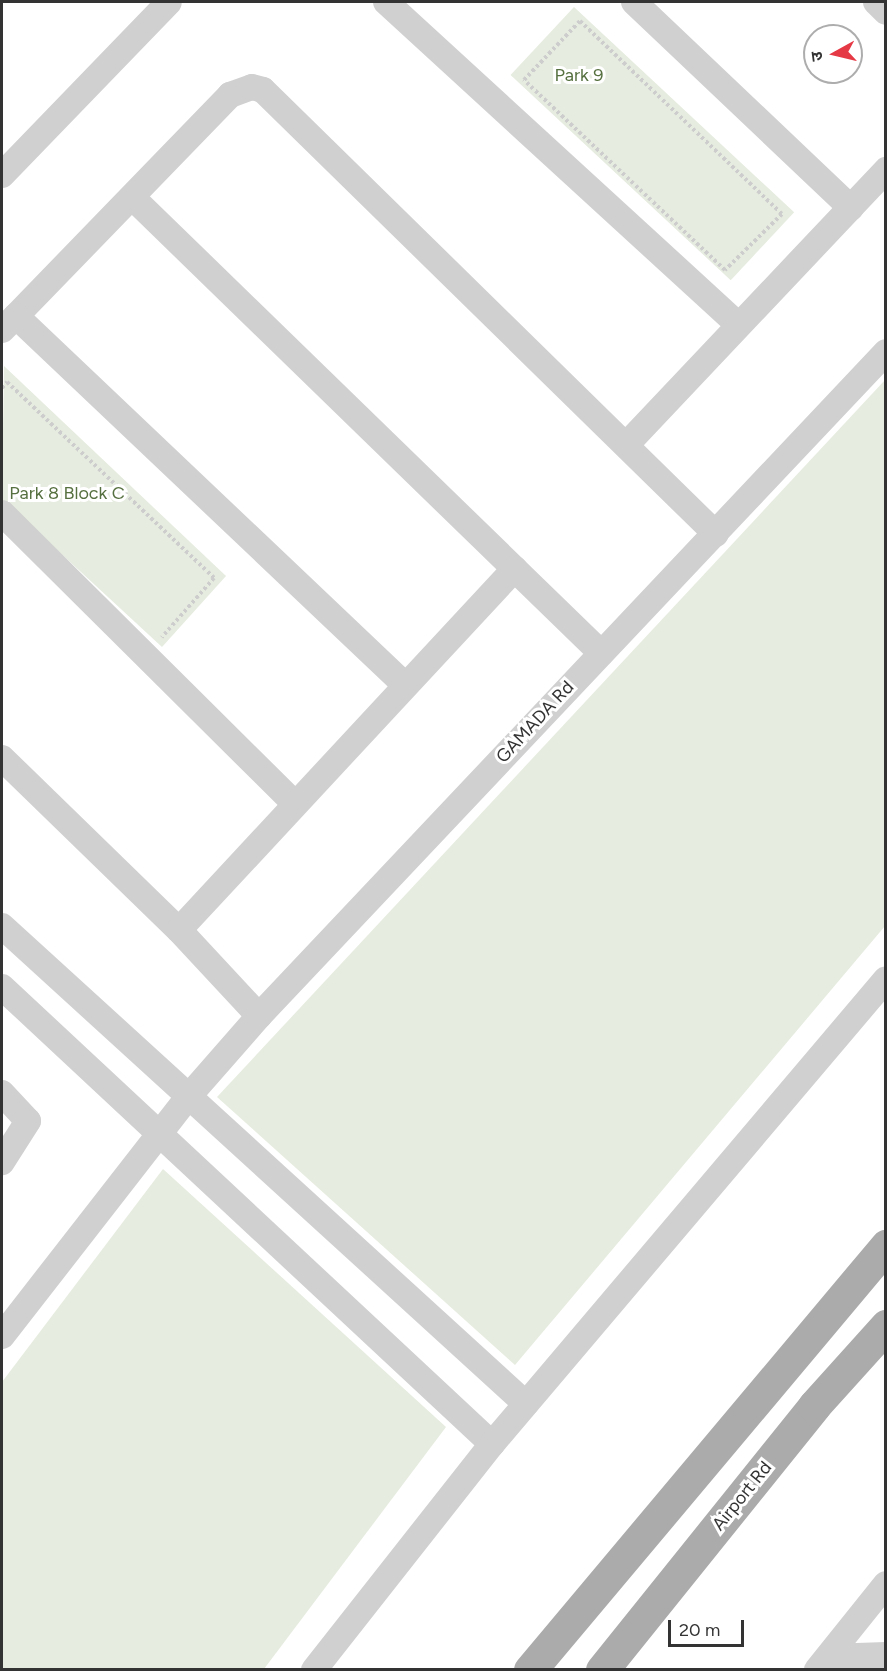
<!DOCTYPE html>
<meta charset="utf-8">
<style>
body{margin:0}
#map{position:relative;width:887px;height:1671px;overflow:hidden;background:#fff;font-family:Figtree,"Noto Sans Devanagari",sans-serif}
div>[style]{position:absolute}
[style*='--x']{left:calc(var(--x)*1px);top:calc(var(--y)*1px);width:calc(var(--w)*1px);rotate:calc(var(--a)*1deg)}
.green>*{inset:0;background:#e6ecdf;transform-origin:0 0}
.path>*{height:4px;margin-top:-2px;transform-origin:0;background:repeating-linear-gradient(90deg,#cdcdcd 0 3px,transparent 0 6px)}
.minor>*{height:26px;margin:-13px;padding:0 13px;transform-origin:13px;border-radius:13px;background:#d0d0d0}
.major>*{height:33px;margin:-16.5px;padding:0 16.5px;transform-origin:16.5px;border-radius:16.5px;background:#ababab}
span{translate:-50% -50%;white-space:nowrap;text-align:center;line-height:1.15;-webkit-text-stroke:6px #fff;paint-order:stroke}
.park-label{font-size:18px;color:#56703f}
.street-label{font-size:18px;color:#333}
.frame{position:absolute;inset:0;border:3px solid #333;pointer-events:none}
.north{position:absolute;left:803px;top:24px;width:60px;height:60px;box-sizing:border-box;background:#fff;border:2px solid #adadad;border-radius:50%;rotate:262deg;font-size:16px;font-weight:700;line-height:24px;text-align:center;color:#333}
.north::after{content:'';display:block;margin:auto;width:21px;height:27px;background:#e63946;clip-path:polygon(50% 0,100% 100%,50% 72%,0 100%)}
.scale{position:absolute;left:668px;top:1620px;width:76px;height:27px;box-sizing:border-box;border:3px solid #333;border-top:0;padding-left:8px;font-size:18px;line-height:21px;white-space:nowrap;color:#333;-webkit-text-stroke:4px #fff;paint-order:stroke}
</style>
<div id="map">
<div class="green">
<div style="left:574px;top:7px;width:301px;height:93px;rotate:43deg"></div>
<div style="clip-path:polygon(4px 366px,226px 576px,162px 647px,2px 499px)"></div>
<div style="clip-path:polygon(885px 380px,885px 926px,515px 1365px,217px 1097px)"></div>
<div style="clip-path:polygon(163px 1169px,446px 1427px,264px 1669px,2px 1669px,2px 1382px)"></div>
</div>
<div class="path">
<div style="--x:580;--y:21;--w:279;--a:43.7"></div>
<div style="--x:782;--y:214;--w:80;--a:135.5"></div>
<div style="--x:725;--y:270;--w:277;--a:-136.6"></div>
<div style="--x:524;--y:80;--w:81;--a:-46.5"></div>
<div style="--x:2;--y:388;--w:8;--a:-50"></div>
<div style="--x:7;--y:382;--w:285;--a:43.4"></div>
<div style="--x:214;--y:578;--w:79;--a:131.4"></div>
</div>
<div class="minor">
<div style="--x:386;--y:2;--w:477;--a:42.5"></div>
<div style="--x:634;--y:2;--w:299;--a:43.5"></div>
<div style="--x:876;--y:2;--w:14;--a:45"></div>
<div style="--x:2;--y:175;--w:240;--a:-46"></div>
<div style="--x:133;--y:198;--w:653;--a:44.19"></div>
<div style="--x:16;--y:316;--w:308;--a:-45.9"></div>
<div style="--x:230;--y:95;--w:23;--a:-20"></div>
<div style="--x:252;--y:87;--w:11;--a:15"></div>
<div style="--x:263;--y:90;--w:634;--a:44.43"></div>
<div style="--x:2;--y:330;--w:20;--a:-45"></div>
<div style="--x:16;--y:316;--w:536;--a:43.49"></div>
<div style="--x:628;--y:443;--w:376;--a:-46.6"></div>
<div style="--x:2;--y:513;--w:412;--a:44.8"></div>
<div style="--x:2;--y:758;--w:247;--a:44.2"></div>
<div style="--x:2;--y:926;--w:709;--a:42.37"></div>
<div style="--x:2;--y:987;--w:670;--a:43"></div>
<div style="--x:259;--y:1016;--w:117;--a:-132.9"></div>
<div style="--x:179;--y:930;--w:493;--a:-47.1"></div>
<div style="--x:2;--y:1093;--w:38;--a:47"></div>
<div style="--x:28;--y:1121;--w:49;--a:122.4"></div>
<div style="--x:2;--y:1336;--w:304;--a:-52.1"></div>
<div style="--x:189;--y:1096;--w:106;--a:-48.8"></div>
<div style="--x:259;--y:1016;--w:913;--a:-46.64"></div>
<div style="--x:828;--y:1657;--w:58;--a:-2"></div>
<div style="--x:314;--y:1670;--w:288;--a:-51.8"></div>
<div style="--x:492;--y:1444;--w:609;--a:-49.72"></div>
<div style="--x:817;--y:1670;--w:110;--a:-51.3"></div>
</div>
<div class="major">
<div style="--x:530;--y:1670;--w:554;--a:-49.98"></div>
<div style="--x:602;--y:1670;--w:339;--a:-51.2"></div>
<div style="--x:814;--y:1406;--w:108;--a:-48"></div>
</div>
<div class="park-label">
<span style="left:579px;top:75px">Park 9</span>
<span style="left:67px;top:493px">Park 8 Block C</span>
</div>
<div class="street-label">
<span style="left:535px;top:722px;rotate:-47deg">GAMADA Rd</span>
<span style="left:742px;top:1496px;rotate:-51deg">Airport Rd</span>
</div>
<div class="frame"></div>
<div class="north">उ</div>
<div class="scale">20 m</div>
</div>
